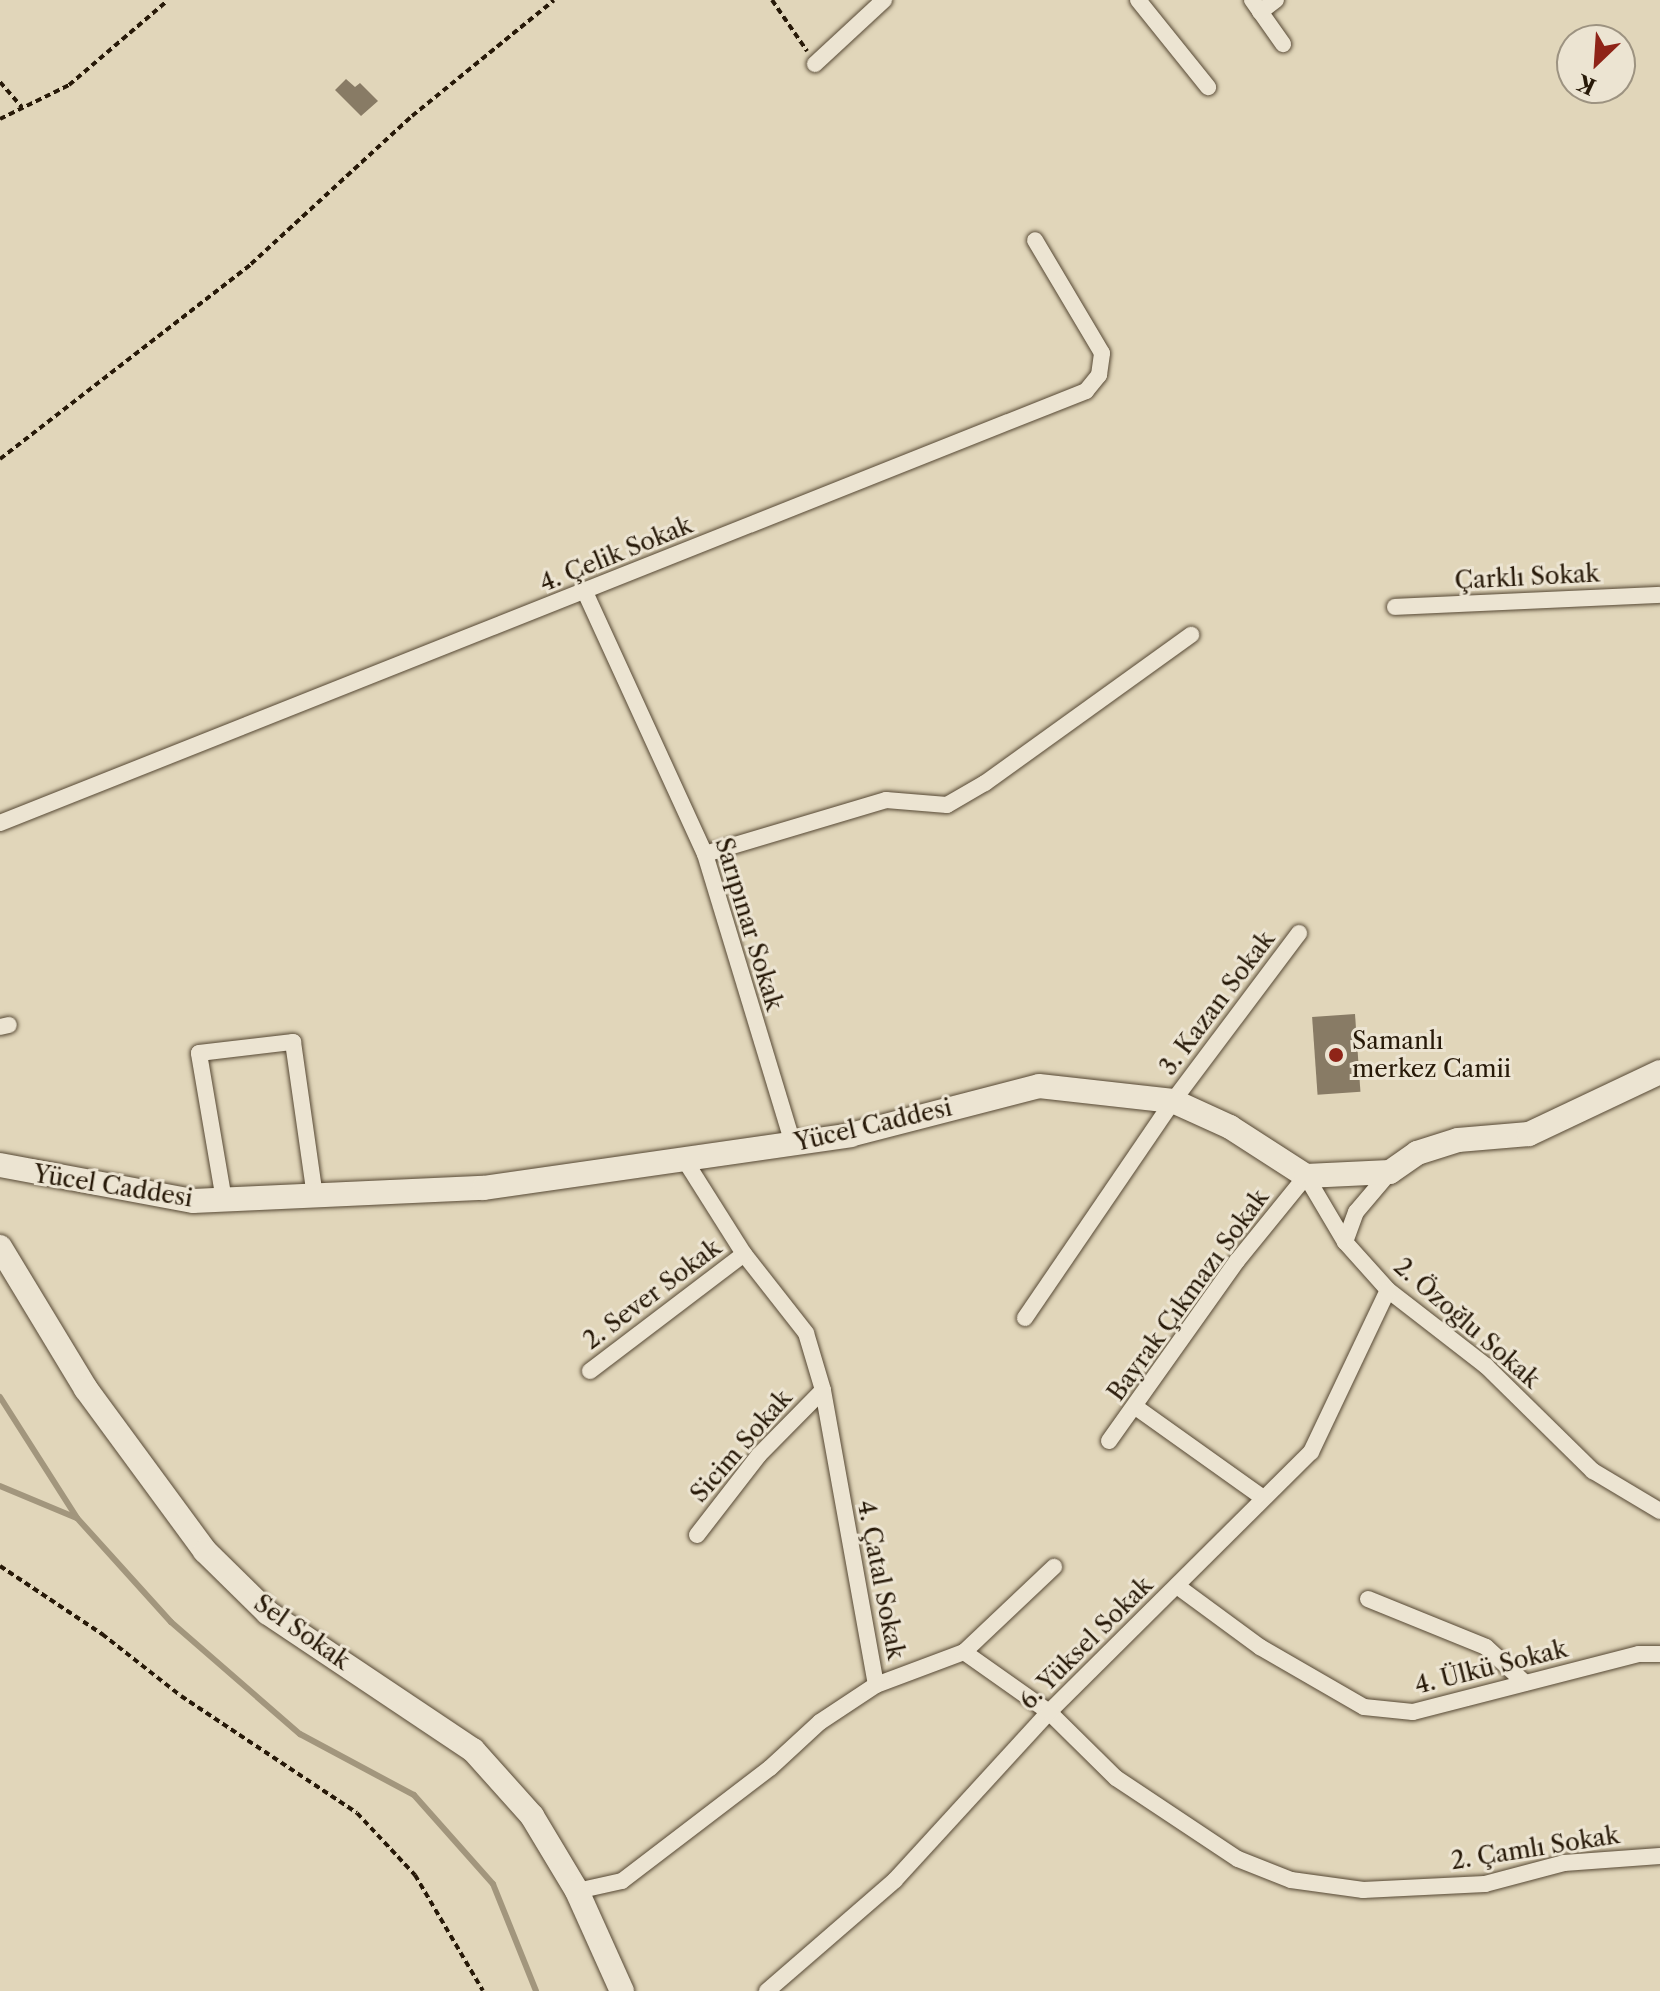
<!DOCTYPE html>
<meta charset="utf-8">
<style>
body{margin:0}
#map{position:relative;width:1660px;height:1991px;overflow:hidden;background:#e1d6ba;font-family:"Libre Caslon Text",serif}
div>[style]{position:absolute}
[style*='--x']{left:calc(var(--x)*1px);top:calc(var(--y)*1px);width:calc(var(--w)*1px);rotate:calc(var(--a)*1deg)}
.stream>*{height:6px;margin:-3px;padding:0 3px;transform-origin:3px;border-radius:3px;background:#a2967d}
.building>*{inset:0;background:#887b65;transform-origin:0 0}
.path>*{height:4px;margin-top:-2px;transform-origin:0;background:repeating-linear-gradient(90deg,#271908 0 6px,transparent 0 10px)}
.roads{filter:drop-shadow(0 0 2px #564834) drop-shadow(0 0 2px #564834)}
.street>*{height:16px;margin:-8px;padding:0 8px;transform-origin:8px;border-radius:8px;background:#ece4d2}
.secondary>*{height:24px;margin:-12px;padding:0 12px;transform-origin:12px;border-radius:12px;background:#ece4d2}
.dots>*{width:22px;height:22px;translate:-50% -50%;box-sizing:border-box;border:4px solid #ece4d2;border-radius:50%}
span{translate:-50% -50%;white-space:nowrap;text-align:center;line-height:1.15;-webkit-text-stroke:6px #ece4d2;paint-order:stroke}
.street-label{font-size:24px;color:#271908}
.poi-label{font-size:24px;color:#271908}
.left{translate:0 -50%;text-align:left}
.north{position:absolute;left:1556px;top:24px;width:80px;height:80px;box-sizing:border-box;background:#ece4d2;border:2px solid #9d9381;border-radius:50%;rotate:205deg;font-size:22px;font-weight:700;line-height:32px;text-align:center;color:#271908}
.north::after{content:'';display:block;margin:auto;width:28px;height:36px;background:#8f2418;clip-path:polygon(50% 0,100% 100%,50% 72%,0 100%)}
</style>
<div id="map">
<div class="stream">
<div style="--x:0;--y:1397;--w:143;--a:57.5"></div>
<div style="--x:77;--y:1518;--w:140;--a:47.9"></div>
<div style="--x:171;--y:1622;--w:171;--a:41"></div>
<div style="--x:300;--y:1734;--w:129;--a:28.2"></div>
<div style="--x:414;--y:1795;--w:119;--a:48.4"></div>
<div style="--x:493;--y:1884;--w:115;--a:68.1"></div>
<div style="--x:0;--y:1486;--w:83;--a:22.6"></div>
</div>
<div class="building">
<div style="clip-path:polygon(346px 79px,355px 87px,360px 83px,378px 101px,361px 116px,335px 90px)"></div>
<div style="left:1355px;top:1014px;width:78px;height:43px;rotate:86deg"></div>
</div>
<div class="path">
<div style="--x:772;--y:0;--w:62;--a:55.5"></div>
<div style="--x:0;--y:82;--w:33;--a:49"></div>
<div style="--x:0;--y:119;--w:77;--a:-26.2"></div>
<div style="--x:69;--y:85;--w:130;--a:-40.6"></div>
<div style="--x:0;--y:459;--w:318;--a:-37.8"></div>
<div style="--x:251;--y:264;--w:219;--a:-42.6"></div>
<div style="--x:412;--y:116;--w:183;--a:-39.2"></div>
<div style="--x:0;--y:1566;--w:123;--a:33.7"></div>
<div style="--x:102;--y:1634;--w:100;--a:38.1"></div>
<div style="--x:181;--y:1696;--w:211;--a:33.6"></div>
<div style="--x:357;--y:1813;--w:85;--a:46.9"></div>
<div style="--x:415;--y:1875;--w:134;--a:59.6"></div>
</div>
<div class="roads">
<div class="street">
<div style="--x:1138;--y:0;--w:112;--a:51.2"></div>
<div style="--x:1252;--y:0;--w:54;--a:54.8"></div>
<div style="--x:1260;--y:12;--w:20;--a:-37"></div>
<div style="--x:815;--y:64;--w:94;--a:-42.8"></div>
<div style="--x:585;--y:592;--w:288;--a:65.4"></div>
<div style="--x:705;--y:854;--w:303;--a:73.1"></div>
<div style="--x:1395;--y:607;--w:265;--a:-2.6"></div>
<div style="--x:0;--y:823;--w:1169;--a:-21.69"></div>
<div style="--x:1086;--y:391;--w:21;--a:-51"></div>
<div style="--x:1099;--y:375;--w:22;--a:-82"></div>
<div style="--x:1102;--y:353;--w:131;--a:-120.7"></div>
<div style="--x:705;--y:854;--w:189;--a:-16.6"></div>
<div style="--x:886;--y:800;--w:61;--a:4.7"></div>
<div style="--x:947;--y:805;--w:44;--a:-30.1"></div>
<div style="--x:985;--y:783;--w:254;--a:-35.7"></div>
<div style="--x:0;--y:1027;--w:9;--a:-13"></div>
<div style="--x:224;--y:1200;--w:149;--a:-99.7"></div>
<div style="--x:199;--y:1053;--w:95;--a:-6.7"></div>
<div style="--x:293;--y:1042;--w:156;--a:81.9"></div>
<div style="--x:1345;--y:1242;--w:32;--a:-70"></div>
<div style="--x:1356;--y:1212;--w:52;--a:-49.6"></div>
<div style="--x:1025;--y:1318;--w:263;--a:-55.7"></div>
<div style="--x:1173;--y:1101;--w:210;--a:-53.1"></div>
<div style="--x:590;--y:1371;--w:193;--a:-37.2"></div>
<div style="--x:1137;--y:1408;--w:153;--a:35.5"></div>
<div style="--x:1109;--y:1441;--w:221;--a:-54.6"></div>
<div style="--x:1237;--y:1261;--w:109;--a:-50.9"></div>
<div style="--x:1306;--y:1176;--w:77;--a:59.4"></div>
<div style="--x:1345;--y:1242;--w:64;--a:48.1"></div>
<div style="--x:1388;--y:1290;--w:124;--a:37.8"></div>
<div style="--x:1486;--y:1366;--w:150;--a:44.5"></div>
<div style="--x:1593;--y:1471;--w:78;--a:30.8"></div>
<div style="--x:697;--y:1535;--w:101;--a:-52.2"></div>
<div style="--x:759;--y:1455;--w:91;--a:-45.4"></div>
<div style="--x:1177;--y:1586;--w:103;--a:36.3"></div>
<div style="--x:1260;--y:1647;--w:120;--a:30"></div>
<div style="--x:1364;--y:1707;--w:49;--a:5.8"></div>
<div style="--x:1413;--y:1712;--w:233;--a:-14.4"></div>
<div style="--x:1639;--y:1654;--w:21;--a:0"></div>
<div style="--x:1368;--y:1599;--w:127;--a:22.1"></div>
<div style="--x:1486;--y:1647;--w:53;--a:42.7"></div>
<div style="--x:964;--y:1652;--w:104;--a:35.2"></div>
<div style="--x:1049;--y:1712;--w:94;--a:44.6"></div>
<div style="--x:1116;--y:1778;--w:146;--a:33.6"></div>
<div style="--x:1238;--y:1859;--w:57;--a:21.6"></div>
<div style="--x:1291;--y:1880;--w:73;--a:7.9"></div>
<div style="--x:1363;--y:1890;--w:122;--a:-2.8"></div>
<div style="--x:1485;--y:1884;--w:82;--a:-14.9"></div>
<div style="--x:1564;--y:1863;--w:96;--a:-4.2"></div>
<div style="--x:876;--y:1685;--w:94;--a:-20.6"></div>
<div style="--x:964;--y:1652;--w:124;--a:-43.4"></div>
<div style="--x:577;--y:1891;--w:46;--a:-12.5"></div>
<div style="--x:622;--y:1881;--w:186;--a:-37.4"></div>
<div style="--x:770;--y:1768;--w:68;--a:-42.6"></div>
<div style="--x:820;--y:1722;--w:67;--a:-33.5"></div>
<div style="--x:876;--y:1685;--w:300;--a:-100.2"></div>
<div style="--x:823;--y:1390;--w:59;--a:-106.6"></div>
<div style="--x:806;--y:1333;--w:100;--a:-128.1"></div>
<div style="--x:744;--y:1254;--w:112;--a:-122.3"></div>
<div style="--x:767;--y:1991;--w:169;--a:-40.9"></div>
<div style="--x:895;--y:1880;--w:228;--a:-47.5"></div>
<div style="--x:1049;--y:1712;--w:369;--a:-44.8"></div>
<div style="--x:1311;--y:1452;--w:179;--a:-64.6"></div>
</div>
<div class="secondary">
<div style="--x:0;--y:1165;--w:196;--a:10.6"></div>
<div style="--x:193;--y:1201;--w:291;--a:-2.6"></div>
<div style="--x:484;--y:1188;--w:370;--a:-8.2"></div>
<div style="--x:850;--y:1135;--w:195;--a:-14.5"></div>
<div style="--x:1039;--y:1086;--w:135;--a:6.4"></div>
<div style="--x:1173;--y:1101;--w:63;--a:24.5"></div>
<div style="--x:1230;--y:1127;--w:90;--a:32.8"></div>
<div style="--x:1306;--y:1176;--w:84;--a:-2.7"></div>
<div style="--x:1390;--y:1172;--w:33;--a:-35"></div>
<div style="--x:1417;--y:1153;--w:43;--a:-17.6"></div>
<div style="--x:1458;--y:1140;--w:71;--a:-4.8"></div>
<div style="--x:1529;--y:1134;--w:145;--a:-25.3"></div>
<div style="--x:0;--y:1247;--w:166;--a:58.8"></div>
<div style="--x:86;--y:1389;--w:201;--a:53.7"></div>
<div style="--x:205;--y:1551;--w:88;--a:44.5"></div>
<div style="--x:268;--y:1613;--w:247;--a:33.8"></div>
<div style="--x:473;--y:1750;--w:89;--a:48.2"></div>
<div style="--x:532;--y:1816;--w:87;--a:59"></div>
<div style="--x:577;--y:1891;--w:110;--a:65.8"></div>
</div>
</div>
<div class="dots">
<div style="left:1336px;top:1055px;background:#8f2418"></div>
</div>
<div class="street-label">
<span style="left:616px;top:554px;rotate:-22deg">4. Çelik Sokak</span>
<span style="left:1527px;top:577px;rotate:-3deg">Çarklı Sokak</span>
<span style="left:749px;top:924px;rotate:73deg">Sarıpınar Sokak</span>
<span style="left:1217px;top:1003px;rotate:-53deg">3. Kazan Sokak</span>
<span style="left:873px;top:1125px;rotate:-13deg">Yücel Caddesi</span>
<span style="left:113px;top:1186px;rotate:9deg">Yücel Caddesi</span>
<span style="left:652px;top:1294px;rotate:-37deg">2. Sever Sokak</span>
<span style="left:1188px;top:1295px;rotate:-54deg">Bayrak Çıkmazı Sokak</span>
<span style="left:1467px;top:1323px;rotate:41deg">2. Özoğlu Sokak</span>
<span style="left:741px;top:1446px;rotate:-49deg">Sicim Sokak</span>
<span style="left:881px;top:1580px;rotate:79deg">4. Çatal Sokak</span>
<span style="left:302px;top:1632px;rotate:35deg">Sel Sokak</span>
<span style="left:1086px;top:1643px;rotate:-45deg">6. Yüksel Sokak</span>
<span style="left:1491px;top:1667px;rotate:-14deg">4. Ülkü Sokak</span>
<span style="left:1535px;top:1848px;rotate:-9deg">2. Çamlı Sokak</span>
</div>
<div class="poi-label">
<span class="left" style="left:1352px;top:1055px">Samanlı<br>merkez Camii</span>
</div>
<div class="north">K</div>
</div>
